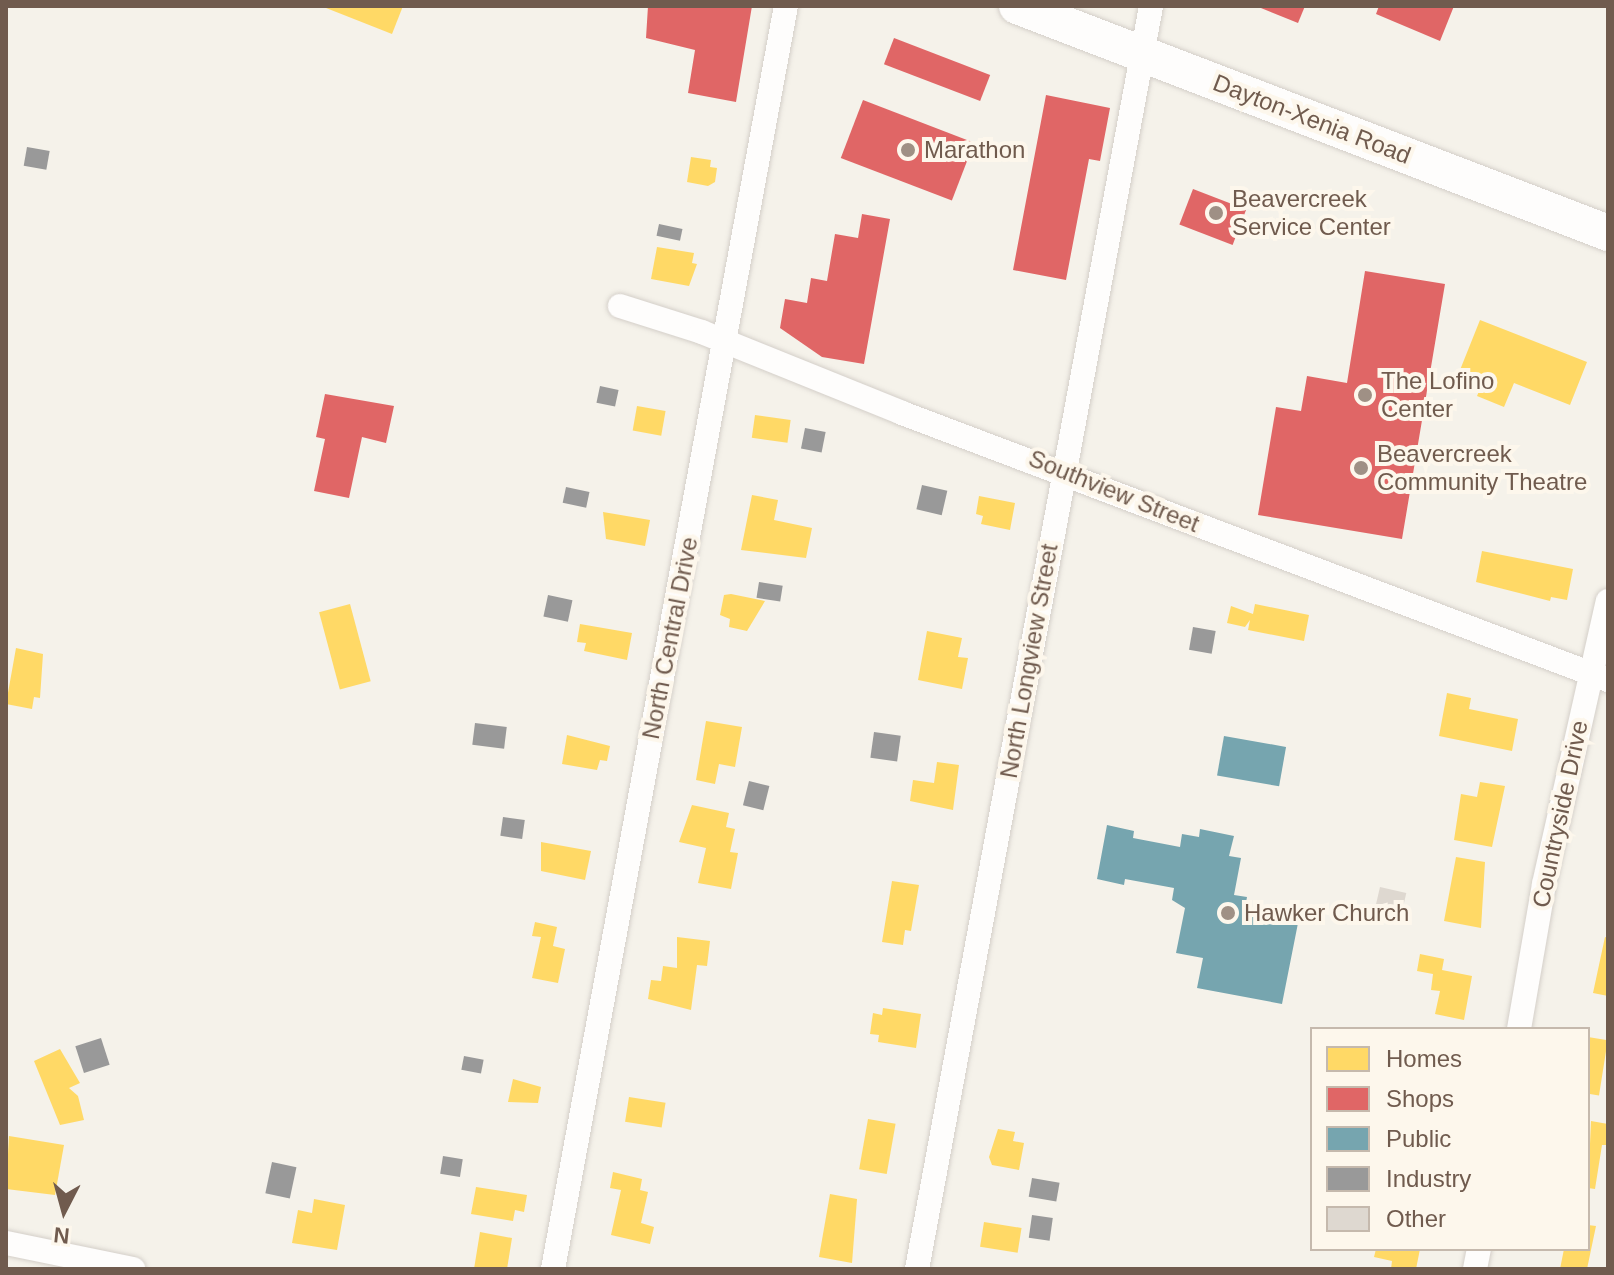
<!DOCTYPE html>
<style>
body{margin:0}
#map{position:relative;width:1614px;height:1275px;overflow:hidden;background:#f5f2ea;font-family:Arial,sans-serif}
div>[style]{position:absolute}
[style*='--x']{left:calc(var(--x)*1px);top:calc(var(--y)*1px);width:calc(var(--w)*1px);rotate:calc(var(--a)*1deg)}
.homes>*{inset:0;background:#ffd966;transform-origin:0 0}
.shops>*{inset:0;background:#e06666;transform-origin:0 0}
.public>*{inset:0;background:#76a5af;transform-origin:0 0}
.industry>*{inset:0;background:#999;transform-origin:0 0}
.building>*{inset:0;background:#ded8d0;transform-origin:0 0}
.roads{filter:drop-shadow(0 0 2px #d4cfc9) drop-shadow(0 0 2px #d4cfc9)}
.street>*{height:24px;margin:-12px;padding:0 12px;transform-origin:12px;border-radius:12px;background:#fefdfc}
.secondary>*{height:36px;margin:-18px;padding:0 18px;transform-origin:18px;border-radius:18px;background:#fefdfc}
.dots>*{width:22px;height:22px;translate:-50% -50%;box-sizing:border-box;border:4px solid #fdf7ec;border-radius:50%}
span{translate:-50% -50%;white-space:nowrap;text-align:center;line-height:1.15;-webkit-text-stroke:8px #fdf7ec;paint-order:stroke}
.street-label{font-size:24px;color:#705b4e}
.poi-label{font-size:24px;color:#705b4e}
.left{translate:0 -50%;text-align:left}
.frame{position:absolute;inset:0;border:8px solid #705b4e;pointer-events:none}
.legend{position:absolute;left:1310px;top:1027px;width:280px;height:224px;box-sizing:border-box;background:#fdf7ec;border:2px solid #c5b9ad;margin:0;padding:10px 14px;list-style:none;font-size:24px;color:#705b4e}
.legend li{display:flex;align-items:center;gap:16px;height:40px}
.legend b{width:40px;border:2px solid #c5b9ad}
.north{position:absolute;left:24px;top:1171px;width:80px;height:80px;-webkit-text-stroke:6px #fdf7ec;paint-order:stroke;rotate:186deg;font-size:22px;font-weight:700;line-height:32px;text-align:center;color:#705b4e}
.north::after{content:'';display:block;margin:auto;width:28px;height:36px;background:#705b4e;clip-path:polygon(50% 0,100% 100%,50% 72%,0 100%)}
</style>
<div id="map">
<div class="homes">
<div style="clip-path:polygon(321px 6px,403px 6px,392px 34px)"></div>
<div style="clip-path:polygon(691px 157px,711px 160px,710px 167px,717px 168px,715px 182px,708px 186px,687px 182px)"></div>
<div style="clip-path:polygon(657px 247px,694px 253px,692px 263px,697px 264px,689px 286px,651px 279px)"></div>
<div style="clip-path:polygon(1480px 320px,1587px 362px,1570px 405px,1514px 383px,1504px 407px,1477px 396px,1484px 379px,1460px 370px)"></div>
<div style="left:637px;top:406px;width:29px;height:25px;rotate:10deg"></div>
<div style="left:755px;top:415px;width:36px;height:23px;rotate:8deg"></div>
<div style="clip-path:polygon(752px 495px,778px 500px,774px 520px,812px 528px,806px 558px,741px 550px)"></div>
<div style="clip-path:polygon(979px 496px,1015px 503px,1010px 530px,981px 524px,983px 516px,976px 514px)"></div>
<div style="clip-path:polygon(603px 512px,650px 520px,645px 546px,606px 539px)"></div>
<div style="clip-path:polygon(1482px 551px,1573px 569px,1567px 600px,1551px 597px,1550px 601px,1476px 582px)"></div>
<div style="clip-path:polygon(731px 594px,765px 601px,747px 631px,729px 627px,730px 619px,720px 615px,724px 595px)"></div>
<div style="left:350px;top:604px;width:80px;height:32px;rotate:75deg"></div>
<div style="clip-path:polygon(1255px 604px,1309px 615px,1304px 641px,1248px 630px,1250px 620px,1245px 627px,1227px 623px,1231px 606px,1253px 614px)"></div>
<div style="clip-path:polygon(580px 624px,632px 633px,627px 660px,584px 651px,586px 643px,577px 642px)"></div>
<div style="clip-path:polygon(927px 631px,962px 638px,958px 657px,968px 658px,962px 689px,918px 680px)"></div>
<div style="clip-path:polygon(16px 648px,43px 654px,40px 698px,34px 697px,32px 709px,6px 704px)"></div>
<div style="clip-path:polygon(1447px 693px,1471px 698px,1469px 709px,1518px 719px,1512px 751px,1439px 736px)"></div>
<div style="clip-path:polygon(706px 721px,742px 727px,735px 767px,719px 764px,715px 784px,696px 780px)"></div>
<div style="clip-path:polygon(567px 735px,610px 746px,607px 761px,600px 760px,597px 770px,562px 764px)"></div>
<div style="clip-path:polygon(937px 762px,959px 765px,953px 810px,910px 801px,913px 780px,934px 783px)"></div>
<div style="clip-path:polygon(1480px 782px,1505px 786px,1492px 847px,1454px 840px,1461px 794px,1477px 797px)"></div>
<div style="clip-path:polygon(692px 805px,729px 813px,726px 827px,735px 829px,730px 852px,738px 853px,731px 889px,698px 883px,706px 848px,679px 842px)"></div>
<div style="clip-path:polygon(541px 842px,591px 851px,585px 880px,541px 871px)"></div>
<div style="clip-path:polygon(1456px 857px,1485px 862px,1481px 928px,1444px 921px)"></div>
<div style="clip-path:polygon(892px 881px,919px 885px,911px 931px,905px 930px,903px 945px,882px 942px)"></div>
<div style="clip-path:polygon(535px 922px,557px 927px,553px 946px,565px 949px,558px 983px,532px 978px,541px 937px,532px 936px)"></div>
<div style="clip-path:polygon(677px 937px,710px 941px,707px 966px,697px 965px,691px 1010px,648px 999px,651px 980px,661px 981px,663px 966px,677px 968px)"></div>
<div style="clip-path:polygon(1605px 937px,1608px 938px,1608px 996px,1593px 993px)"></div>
<div style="clip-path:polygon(1420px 954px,1444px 959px,1442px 970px,1472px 976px,1464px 1020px,1435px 1014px,1440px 991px,1431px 990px,1433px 974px,1417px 971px)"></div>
<div style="clip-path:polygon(883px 1008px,921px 1014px,916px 1048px,878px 1042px,879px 1035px,870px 1034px,873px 1013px,882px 1015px)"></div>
<div style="left:1588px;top:1037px;width:20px;height:56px;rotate:9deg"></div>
<div style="clip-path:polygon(60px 1049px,80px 1083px,69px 1088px,78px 1096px,84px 1120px,60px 1125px,34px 1061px)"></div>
<div style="clip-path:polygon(513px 1079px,541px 1087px,538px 1103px,508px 1102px)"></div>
<div style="left:629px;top:1097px;width:37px;height:25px;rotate:9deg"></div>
<div style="left:868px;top:1119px;width:28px;height:51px;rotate:10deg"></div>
<div style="clip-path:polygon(1591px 1121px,1608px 1124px,1608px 1145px,1602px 1145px,1595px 1189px,1588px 1188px)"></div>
<div style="clip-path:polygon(998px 1129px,1015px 1132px,1013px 1141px,1024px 1143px,1019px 1170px,992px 1165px,989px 1157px)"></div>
<div style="clip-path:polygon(9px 1136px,64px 1145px,55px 1195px,6px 1189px)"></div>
<div style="clip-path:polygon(613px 1172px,642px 1179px,640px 1190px,648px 1192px,641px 1223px,654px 1227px,650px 1244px,611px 1235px,621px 1190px,610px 1188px)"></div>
<div style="clip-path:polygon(476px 1187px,527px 1195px,524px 1212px,515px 1210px,513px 1221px,471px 1214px)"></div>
<div style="clip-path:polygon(830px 1194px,857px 1199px,852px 1263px,819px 1257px)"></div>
<div style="clip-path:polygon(314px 1199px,345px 1205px,337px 1250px,292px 1243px,298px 1210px,312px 1213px)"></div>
<div style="left:984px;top:1222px;width:38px;height:25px;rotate:9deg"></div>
<div style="clip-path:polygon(1588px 1225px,1596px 1226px,1587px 1269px,1560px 1269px,1564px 1249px,1588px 1249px)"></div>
<div style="clip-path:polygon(480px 1232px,512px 1238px,507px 1269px,474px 1269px)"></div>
<div style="clip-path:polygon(1376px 1249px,1420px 1249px,1416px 1269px,1391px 1269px,1392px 1261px,1374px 1257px)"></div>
</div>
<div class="shops">
<div style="clip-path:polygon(648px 6px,752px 6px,736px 102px,688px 93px,695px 50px,646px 38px)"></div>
<div style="clip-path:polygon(1256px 6px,1305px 6px,1298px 23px)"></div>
<div style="clip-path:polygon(1379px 6px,1454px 6px,1440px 41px,1376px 14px)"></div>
<div style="left:894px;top:38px;width:103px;height:28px;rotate:21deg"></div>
<div style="clip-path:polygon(1046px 95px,1110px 108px,1100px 161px,1089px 159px,1066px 280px,1013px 270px)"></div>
<div style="left:863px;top:100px;width:119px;height:62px;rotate:21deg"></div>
<div style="left:1193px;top:189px;width:57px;height:38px;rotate:21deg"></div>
<div style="clip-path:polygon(862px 214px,890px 219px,864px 364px,822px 357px,780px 328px,785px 299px,807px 303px,811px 278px,827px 281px,835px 234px,858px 238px)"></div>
<div style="clip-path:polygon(1365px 271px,1445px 284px,1402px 539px,1258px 515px,1276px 407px,1301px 411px,1307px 376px,1347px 383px)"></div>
<div style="clip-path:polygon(325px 394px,394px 406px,386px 443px,362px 437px,349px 498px,314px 491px,325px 439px,316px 437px)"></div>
</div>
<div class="public">
<div style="left:1224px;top:736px;width:63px;height:40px;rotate:10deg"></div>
<div style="clip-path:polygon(1107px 825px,1134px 831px,1133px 838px,1180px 847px,1182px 834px,1199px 837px,1200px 829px,1234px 836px,1229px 856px,1241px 858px,1234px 895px,1247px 897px,1245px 908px,1299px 918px,1282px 1004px,1197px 988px,1203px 958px,1176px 953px,1185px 908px,1172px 900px,1174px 888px,1125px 879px,1124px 885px,1097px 879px)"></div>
</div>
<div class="industry">
<div style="left:27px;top:147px;width:23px;height:19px;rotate:10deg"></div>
<div style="left:659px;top:224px;width:24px;height:12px;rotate:12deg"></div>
<div style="left:600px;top:386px;width:19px;height:17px;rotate:12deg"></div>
<div style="left:805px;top:428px;width:21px;height:21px;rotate:11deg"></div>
<div style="left:922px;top:485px;width:26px;height:25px;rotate:13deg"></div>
<div style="left:566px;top:487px;width:24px;height:16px;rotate:12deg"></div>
<div style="left:759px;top:582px;width:24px;height:16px;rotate:9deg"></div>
<div style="left:548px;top:595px;width:25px;height:22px;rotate:12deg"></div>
<div style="left:1193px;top:627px;width:23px;height:23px;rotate:10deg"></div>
<div style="left:475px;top:723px;width:32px;height:22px;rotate:7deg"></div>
<div style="left:874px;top:732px;width:27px;height:26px;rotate:8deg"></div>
<div style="left:749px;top:781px;width:21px;height:25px;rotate:14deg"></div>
<div style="left:503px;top:817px;width:22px;height:19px;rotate:8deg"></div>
<div style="left:101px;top:1038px;width:28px;height:27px;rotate:72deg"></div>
<div style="left:464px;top:1056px;width:20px;height:14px;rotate:11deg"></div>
<div style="left:443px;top:1156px;width:20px;height:18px;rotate:9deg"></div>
<div style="left:272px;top:1162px;width:25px;height:32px;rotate:12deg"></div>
<div style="left:1032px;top:1178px;width:28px;height:19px;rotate:10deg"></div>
<div style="left:1032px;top:1215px;width:21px;height:23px;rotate:8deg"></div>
</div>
<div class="building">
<div style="left:1380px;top:887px;width:27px;height:19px;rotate:13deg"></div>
</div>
<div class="roads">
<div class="street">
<div style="--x:620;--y:306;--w:86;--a:17.6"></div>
<div style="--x:702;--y:332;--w:216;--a:22"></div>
<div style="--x:902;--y:413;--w:755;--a:20.72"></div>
<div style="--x:1519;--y:1029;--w:147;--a:-80.2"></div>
<div style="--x:1544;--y:884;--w:290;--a:-77.3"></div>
<div style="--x:6;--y:1243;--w:130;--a:11.6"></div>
<div style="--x:553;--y:1269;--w:1284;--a:-79.55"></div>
<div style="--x:917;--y:1269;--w:1284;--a:-79.5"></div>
<div style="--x:1475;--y:1269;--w:20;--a:-79"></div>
</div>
<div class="secondary">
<div style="--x:1017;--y:6;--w:633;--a:21.01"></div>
</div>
</div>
<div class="dots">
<div style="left:908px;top:150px;background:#9f9085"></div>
<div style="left:1216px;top:213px;background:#9f9085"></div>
<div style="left:1365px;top:395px;background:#9f9085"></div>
<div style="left:1361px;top:468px;background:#9f9085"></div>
<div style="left:1228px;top:913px;background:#9f9085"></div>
</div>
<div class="street-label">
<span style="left:1312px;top:119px;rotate:21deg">Dayton-Xenia Road</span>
<span style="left:1114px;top:491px;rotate:22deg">Southview Street</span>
<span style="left:670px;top:638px;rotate:-79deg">North Central Drive</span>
<span style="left:1029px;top:661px;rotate:-80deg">North Longview Street</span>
<span style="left:1560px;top:814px;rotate:-78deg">Countryside Drive</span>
</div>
<div class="poi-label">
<span class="left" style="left:924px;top:150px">Marathon</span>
<span class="left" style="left:1232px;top:213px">Beavercreek<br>Service Center</span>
<span class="left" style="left:1381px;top:395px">The Lofino<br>Center</span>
<span class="left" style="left:1377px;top:468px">Beavercreek<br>Community Theatre</span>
<span class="left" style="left:1244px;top:913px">Hawker Church</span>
</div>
<div class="frame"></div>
<ul class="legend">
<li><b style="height:22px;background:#ffd966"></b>Homes</li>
<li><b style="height:22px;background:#e06666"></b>Shops</li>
<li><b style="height:22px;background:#76a5af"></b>Public</li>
<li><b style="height:22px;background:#999"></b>Industry</li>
<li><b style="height:22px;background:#ded8d0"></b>Other</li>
</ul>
<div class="north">N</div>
</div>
